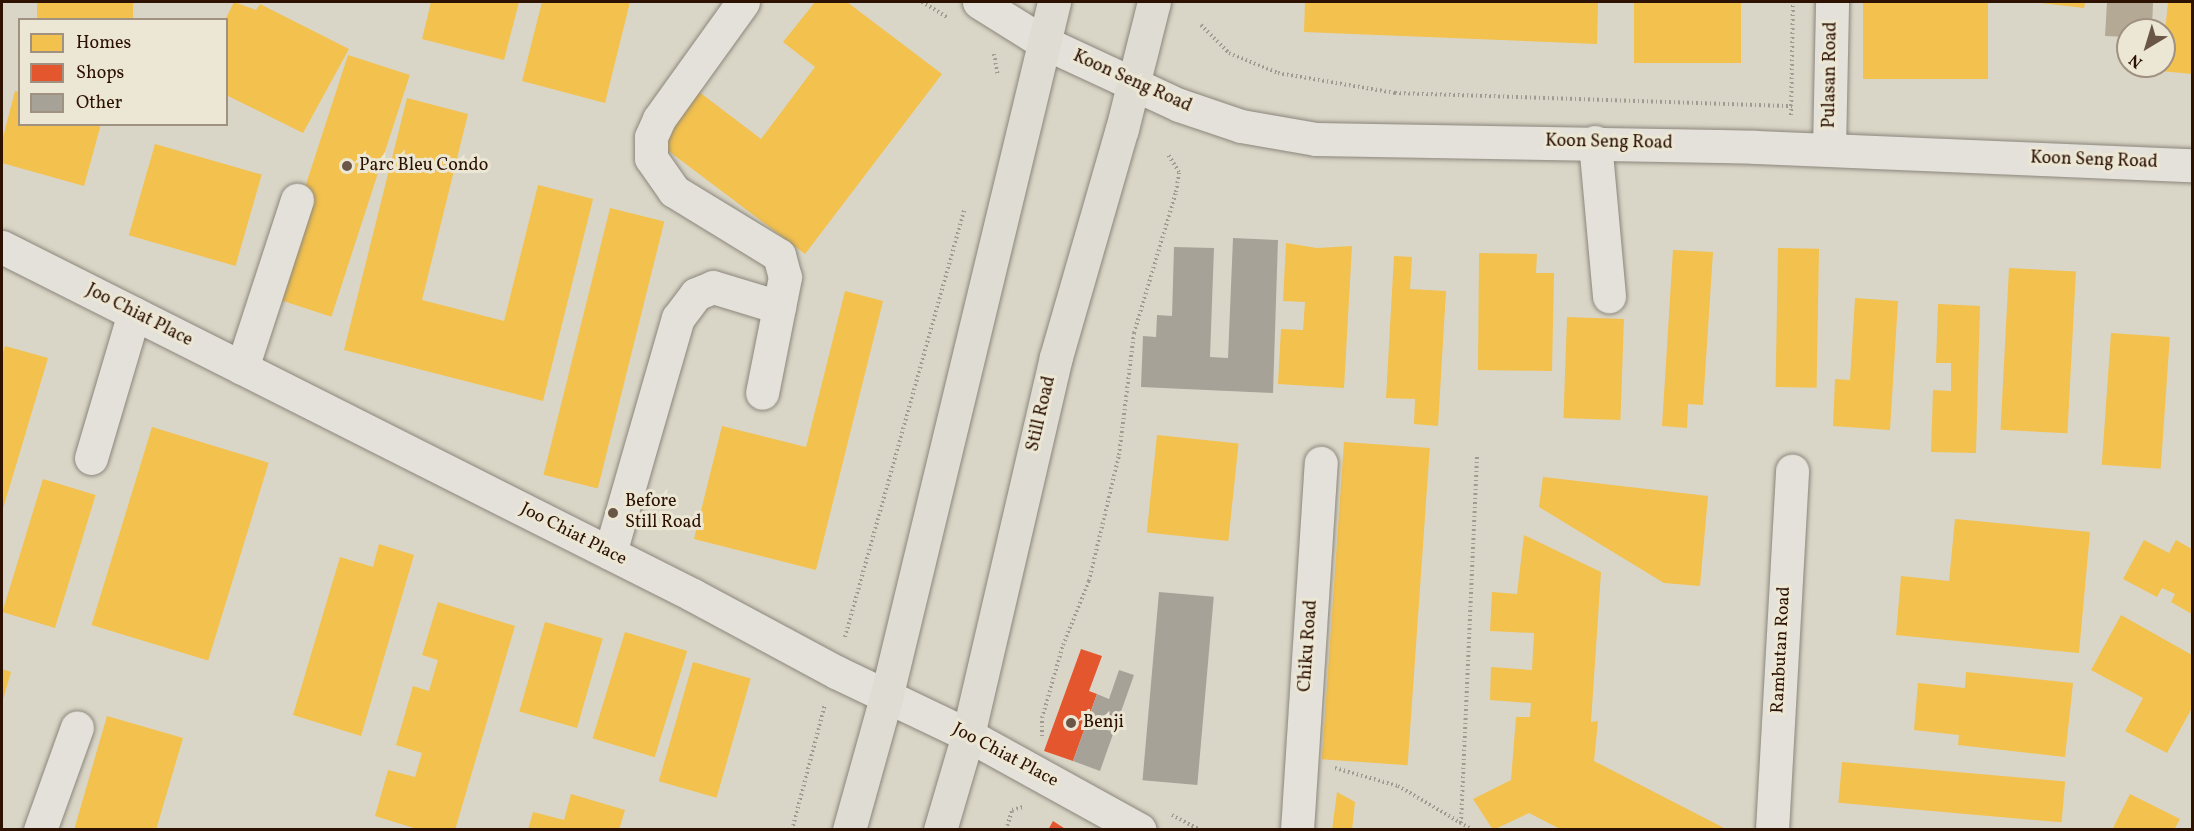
<!DOCTYPE html>
<style>
body{margin:0}
#map{position:relative;width:2194px;height:831px;overflow:hidden;background:#dad6c7;font-family:Vollkorn,serif}
div>[style]{position:absolute}
[style*='--x']{left:calc(var(--x)*1px);top:calc(var(--y)*1px);width:calc(var(--w)*1px);rotate:calc(var(--a)*1deg)}
.water>*{inset:0;background:#b4a994}
.homes>*{inset:0;background:#f2c14e;transform-origin:0 0}
.shops>*{inset:0;background:#e4572e}
.building>*{inset:0;background:#a7a298;transform-origin:0 0}
.path>*{height:4px;margin-top:-2px;transform-origin:0;background:repeating-linear-gradient(90deg,#a09a93 0 1.5px,transparent 0 4.5px)}
.roads{filter:drop-shadow(0 0 2px #8c867c) drop-shadow(0 0 2px #8c867c)}
.minor>*{height:33px;margin:-16.5px;padding:0 16.5px;transform-origin:16.5px;border-radius:16.5px;background:#e3e1d9}
.highway>*{height:33px;margin:-16.5px;padding:0 16.5px;transform-origin:16.5px;border-radius:16.5px;background:#dedcd3}
.dots>*{width:16px;height:16px;translate:-50% -50%;box-sizing:border-box;border:3px solid #ece7d5;border-radius:50%}
span{translate:-50% -50%;white-space:nowrap;text-align:center;line-height:1.15;-webkit-text-stroke:6px #ece7d5;paint-order:stroke}
.street-label{font-size:18px;color:#2d1101}
.poi-label{font-size:18px;color:#2d1101}
.left{translate:0 -50%;text-align:left}
.frame{position:absolute;inset:0;border:3px solid #2d1101;pointer-events:none}
.legend{position:absolute;left:18px;top:18px;width:210px;height:108px;box-sizing:border-box;background:#ece7d5;border:2px solid #a09180;margin:0;padding:8px 10px;list-style:none;font-size:18px;color:#2d1101}
.legend li{display:flex;align-items:center;gap:12px;height:30px}
.legend b{width:30px;border:2px solid #a09180}
.north{position:absolute;left:2116px;top:18px;width:60px;height:60px;box-sizing:border-box;background:#ece7d5;border:2px solid #a09180;border-radius:50%;rotate:218deg;font-size:16px;font-weight:700;line-height:24px;text-align:center;color:#2d1101}
.north::after{content:'';display:block;margin:auto;width:21px;height:27px;background:#6a5646;clip-path:polygon(50% 0,100% 100%,50% 72%,0 100%)}
</style>
<div id="map">
<div class="water">
<div style="clip-path:polygon(2107px 2px,2153px 2px,2152px 30px,2128px 30px,2128px 37px,2105px 36px)"></div>
</div>
<div class="homes">
<div style="left:37px;top:2px;width:96px;height:19px"></div>
<div style="clip-path:polygon(234px 2px,256px 10px,260px 4px,349px 49px,303px 133px,226px 95px,225px 20px)"></div>
<div style="clip-path:polygon(431px 2px,519px 2px,504px 60px,422px 39px)"></div>
<div style="clip-path:polygon(542px 2px,630px 2px,605px 103px,522px 81px)"></div>
<div style="clip-path:polygon(815px 2px,847px 2px,942px 74px,805px 254px,654px 140px,694px 88px,761px 139px,815px 67px,783px 42px)"></div>
<div style="clip-path:polygon(1305px 2px,1598px 2px,1597px 44px,1304px 32px)"></div>
<div style="left:1634px;top:2px;width:107px;height:61px"></div>
<div style="left:1863px;top:2px;width:125px;height:77px"></div>
<div style="clip-path:polygon(2031px 2px,2085px 2px,2084px 8px)"></div>
<div style="clip-path:polygon(2168px 2px,2192px 2px,2192px 74px,2161px 71px)"></div>
<div style="left:348px;top:55px;width:65px;height:254px;rotate:18deg"></div>
<div style="clip-path:polygon(15px 91px,20px 92px,20px 124px,101px 124px,84px 186px,2px 163px,2px 141px)"></div>
<div style="clip-path:polygon(407px 98px,468px 114px,422px 300px,504px 321px,538px 185px,593px 199px,543px 401px,344px 350px)"></div>
<div style="left:155px;top:144px;width:111px;height:95px;rotate:16deg"></div>
<div style="left:610px;top:208px;width:56px;height:275px;rotate:14deg"></div>
<div style="clip-path:polygon(1286px 243px,1317px 248px,1352px 246px,1344px 388px,1278px 384px,1281px 329px,1303px 330px,1305px 302px,1283px 301px)"></div>
<div style="left:1778px;top:248px;width:41px;height:139px;rotate:1deg"></div>
<div style="clip-path:polygon(1673px 250px,1713px 252px,1703px 405px,1688px 404px,1687px 428px,1662px 426px)"></div>
<div style="clip-path:polygon(1479px 253px,1537px 254px,1536px 273px,1554px 273px,1552px 371px,1478px 370px)"></div>
<div style="clip-path:polygon(1394px 256px,1412px 257px,1410px 289px,1446px 291px,1438px 426px,1414px 424px,1415px 399px,1386px 398px)"></div>
<div style="left:2009px;top:268px;width:67px;height:162px;rotate:3deg"></div>
<div style="clip-path:polygon(845px 291px,883px 301px,816px 570px,694px 539px,722px 426px,806px 447px)"></div>
<div style="clip-path:polygon(1855px 298px,1898px 301px,1890px 430px,1833px 426px,1835px 379px,1850px 380px)"></div>
<div style="clip-path:polygon(1938px 304px,1980px 306px,1976px 453px,1931px 452px,1933px 390px,1951px 391px,1951px 363px,1936px 363px)"></div>
<div style="left:1567px;top:317px;width:57px;height:101px;rotate:2deg"></div>
<div style="left:2111px;top:333px;width:59px;height:132px;rotate:4deg"></div>
<div style="clip-path:polygon(5px 346px,48px 358px,2px 512px,2px 356px)"></div>
<div style="left:152px;top:427px;width:122px;height:207px;rotate:17deg"></div>
<div style="left:1157px;top:435px;width:82px;height:98px;rotate:6deg"></div>
<div style="left:1344px;top:442px;width:86px;height:318px;rotate:4deg"></div>
<div style="clip-path:polygon(1543px 477px,1708px 496px,1700px 586px,1664px 583px,1539px 507px)"></div>
<div style="left:43px;top:479px;width:55px;height:139px;rotate:17deg"></div>
<div style="clip-path:polygon(1955px 519px,2090px 532px,2079px 653px,1896px 635px,1901px 576px,1949px 581px)"></div>
<div style="clip-path:polygon(1524px 535px,1601px 572px,1591px 722px,1598px 721px,1594px 761px,1728px 830px,1562px 830px,1529px 813px,1493px 830px,1473px 799px,1511px 780px,1516px 717px,1530px 717px,1531px 703px,1490px 700px,1491px 667px,1532px 670px,1534px 633px,1490px 631px,1492px 592px,1517px 594px)"></div>
<div style="clip-path:polygon(2144px 540px,2169px 553px,2176px 540px,2192px 549px,2192px 614px,2171px 602px,2175px 594px,2162px 588px,2157px 597px,2123px 579px)"></div>
<div style="clip-path:polygon(379px 544px,414px 555px,361px 736px,293px 715px,340px 557px,373px 567px)"></div>
<div style="clip-path:polygon(438px 602px,515px 626px,455px 830px,420px 830px,375px 816px,388px 770px,415px 777px,422px 753px,396px 745px,413px 686px,429px 691px,438px 660px,422px 655px)"></div>
<div style="clip-path:polygon(2121px 615px,2192px 655px,2192px 708px,2167px 753px,2125px 731px,2143px 698px,2091px 670px)"></div>
<div style="left:545px;top:622px;width:60px;height:93px;rotate:16deg"></div>
<div style="left:625px;top:632px;width:65px;height:111px;rotate:17deg"></div>
<div style="left:693px;top:662px;width:60px;height:124px;rotate:16deg"></div>
<div style="clip-path:polygon(2px 669px,11px 672px,2px 703px)"></div>
<div style="clip-path:polygon(1966px 672px,2073px 683px,2065px 757px,1958px 745px,1959px 735px,1914px 730px,1918px 683px,1965px 688px)"></div>
<div style="clip-path:polygon(107px 716px,183px 738px,156px 830px,74px 830px)"></div>
<div style="left:1842px;top:762px;width:224px;height:41px;rotate:5deg"></div>
<div style="clip-path:polygon(1337px 792px,1355px 802px,1352px 830px,1332px 830px)"></div>
<div style="clip-path:polygon(571px 794px,625px 810px,619px 830px,528px 830px,533px 812px,564px 820px)"></div>
<div style="clip-path:polygon(2130px 794px,2180px 819px,2174px 830px,2112px 830px)"></div>
</div>
<div class="shops">
<div style="clip-path:polygon(1081px 649px,1102px 656px,1089px 691px,1097px 694px,1073px 761px,1044px 751px)"></div>
<div style="clip-path:polygon(1053px 821px,1067px 830px,1048px 830px)"></div>
</div>
<div class="building">
<div style="clip-path:polygon(1233px 238px,1278px 240px,1273px 393px,1141px 387px,1143px 336px,1156px 337px,1157px 315px,1172px 316px,1174px 247px,1214px 248px,1210px 357px,1228px 358px)"></div>
<div style="left:1159px;top:592px;width:55px;height:189px;rotate:5deg"></div>
<div style="clip-path:polygon(1119px 670px,1134px 675px,1100px 771px,1073px 761px,1097px 694px,1109px 699px)"></div>
</div>
<div class="path">
<div style="--x:922;--y:2;--w:29;--a:31"></div>
<div style="--x:1201;--y:25;--w:40;--a:45"></div>
<div style="--x:1229;--y:53;--w:53;--a:22.2"></div>
<div style="--x:1278;--y:73;--w:119;--a:9.7"></div>
<div style="--x:1395;--y:93;--w:400;--a:1.9"></div>
<div style="--x:994;--y:54;--w:22;--a:80"></div>
<div style="--x:1791;--y:115;--w:113;--a:-89"></div>
<div style="--x:845;--y:637;--w:445;--a:-74.4"></div>
<div style="--x:1042;--y:736;--w:18;--a:-90"></div>
<div style="--x:1042;--y:718;--w:76;--a:-74"></div>
<div style="--x:1063;--y:645;--w:69;--a:-67.9"></div>
<div style="--x:1089;--y:581;--w:130;--a:-76.6"></div>
<div style="--x:1119;--y:455;--w:123;--a:-83"></div>
<div style="--x:1134;--y:333;--w:147;--a:-73.4"></div>
<div style="--x:1176;--y:192;--w:20;--a:-81"></div>
<div style="--x:1179;--y:172;--w:22;--a:-122"></div>
<div style="--x:1335;--y:768;--w:66;--a:15.9"></div>
<div style="--x:1398;--y:786;--w:87;--a:30.4"></div>
<div style="--x:1172;--y:815;--w:32;--a:28"></div>
<div style="--x:1461;--y:823;--w:368;--a:-87.5"></div>
<div style="--x:792;--y:830;--w:130;--a:-75.3"></div>
<div style="--x:1006;--y:830;--w:21;--a:-73"></div>
<div style="--x:1012;--y:810;--w:11;--a:-15"></div>
</div>
<div class="roads">
<div class="minor">
<div style="--x:743;--y:2;--w:144;--a:125.7"></div>
<div style="--x:659;--y:119;--w:20;--a:114"></div>
<div style="--x:651;--y:137;--w:21;--a:90"></div>
<div style="--x:651;--y:158;--w:40;--a:55.1"></div>
<div style="--x:674;--y:191;--w:123;--a:31.4"></div>
<div style="--x:779;--y:255;--w:23;--a:75"></div>
<div style="--x:785;--y:277;--w:118;--a:101.2"></div>
<div style="--x:979;--y:2;--w:75;--a:32"></div>
<div style="--x:1043;--y:42;--w:150;--a:24.9"></div>
<div style="--x:1179;--y:105;--w:65;--a:18.7"></div>
<div style="--x:1241;--y:126;--w:76;--a:9.8"></div>
<div style="--x:1316;--y:139;--w:439;--a:1"></div>
<div style="--x:1755;--y:147;--w:437;--a:2.4"></div>
<div style="--x:1595;--y:142;--w:155;--a:84.8"></div>
<div style="--x:1829;--y:149;--w:147;--a:-88.8"></div>
<div style="--x:2;--y:247;--w:774;--a:26.73"></div>
<div style="--x:693;--y:595;--w:162;--a:28.3"></div>
<div style="--x:836;--y:672;--w:146;--a:25.5"></div>
<div style="--x:968;--y:735;--w:196;--a:28.9"></div>
<div style="--x:242;--y:368;--w:177;--a:-71.9"></div>
<div style="--x:91;--y:458;--w:151;--a:-73.5"></div>
<div style="--x:610;--y:553;--w:245;--a:-73.9"></div>
<div style="--x:678;--y:318;--w:30;--a:-53"></div>
<div style="--x:696;--y:294;--w:18;--a:-22"></div>
<div style="--x:713;--y:287;--w:69;--a:16.9"></div>
<div style="--x:40;--y:830;--w:109;--a:-70.2"></div>
<div style="--x:1297;--y:830;--w:368;--a:-86.3"></div>
<div style="--x:1772;--y:830;--w:360;--a:-86.8"></div>
</div>
<div class="highway">
<div style="--x:849;--y:830;--w:141;--a:-74.4"></div>
<div style="--x:887;--y:694;--w:712;--a:-76.43"></div>
<div style="--x:940;--y:830;--w:99;--a:-73.6"></div>
<div style="--x:968;--y:735;--w:388;--a:-76.9"></div>
<div style="--x:1056;--y:357;--w:237;--a:-73.9"></div>
<div style="--x:1122;--y:129;--w:131;--a:-75.9"></div>
</div>
</div>
<div class="dots">
<div style="left:347px;top:166px;background:#6a5646"></div>
<div style="left:613px;top:513px;background:#6a5646"></div>
<div style="left:1071px;top:723px;background:#6a5646"></div>
</div>
<div class="street-label">
<span style="left:1831px;top:75px;rotate:-89deg">Pulasan Road</span>
<span style="left:1132px;top:82px;rotate:24deg">Koon Seng Road</span>
<span style="left:1609px;top:143px;rotate:1deg">Koon Seng Road</span>
<span style="left:2094px;top:161px;rotate:2deg">Koon Seng Road</span>
<span style="left:139px;top:316px;rotate:27deg">Joo Chiat Place</span>
<span style="left:1042px;top:414px;rotate:-77deg">Still Road</span>
<span style="left:573px;top:535px;rotate:27deg">Joo Chiat Place</span>
<span style="left:1309px;top:646px;rotate:-86deg">Chiku Road</span>
<span style="left:1782px;top:650px;rotate:-87deg">Rambutan Road</span>
<span style="left:1005px;top:756px;rotate:28deg">Joo Chiat Place</span>
</div>
<div class="poi-label">
<span class="left" style="left:359px;top:166px">Parc Bleu Condo</span>
<span class="left" style="left:625px;top:513px">Before<br>Still Road</span>
<span class="left" style="left:1083px;top:723px">Benji</span>
</div>
<div class="frame"></div>
<ul class="legend">
<li><b style="height:16px;background:#f2c14e"></b>Homes</li>
<li><b style="height:16px;background:#e4572e"></b>Shops</li>
<li><b style="height:16px;background:#a7a298"></b>Other</li>
</ul>
<div class="north">N</div>
</div>
